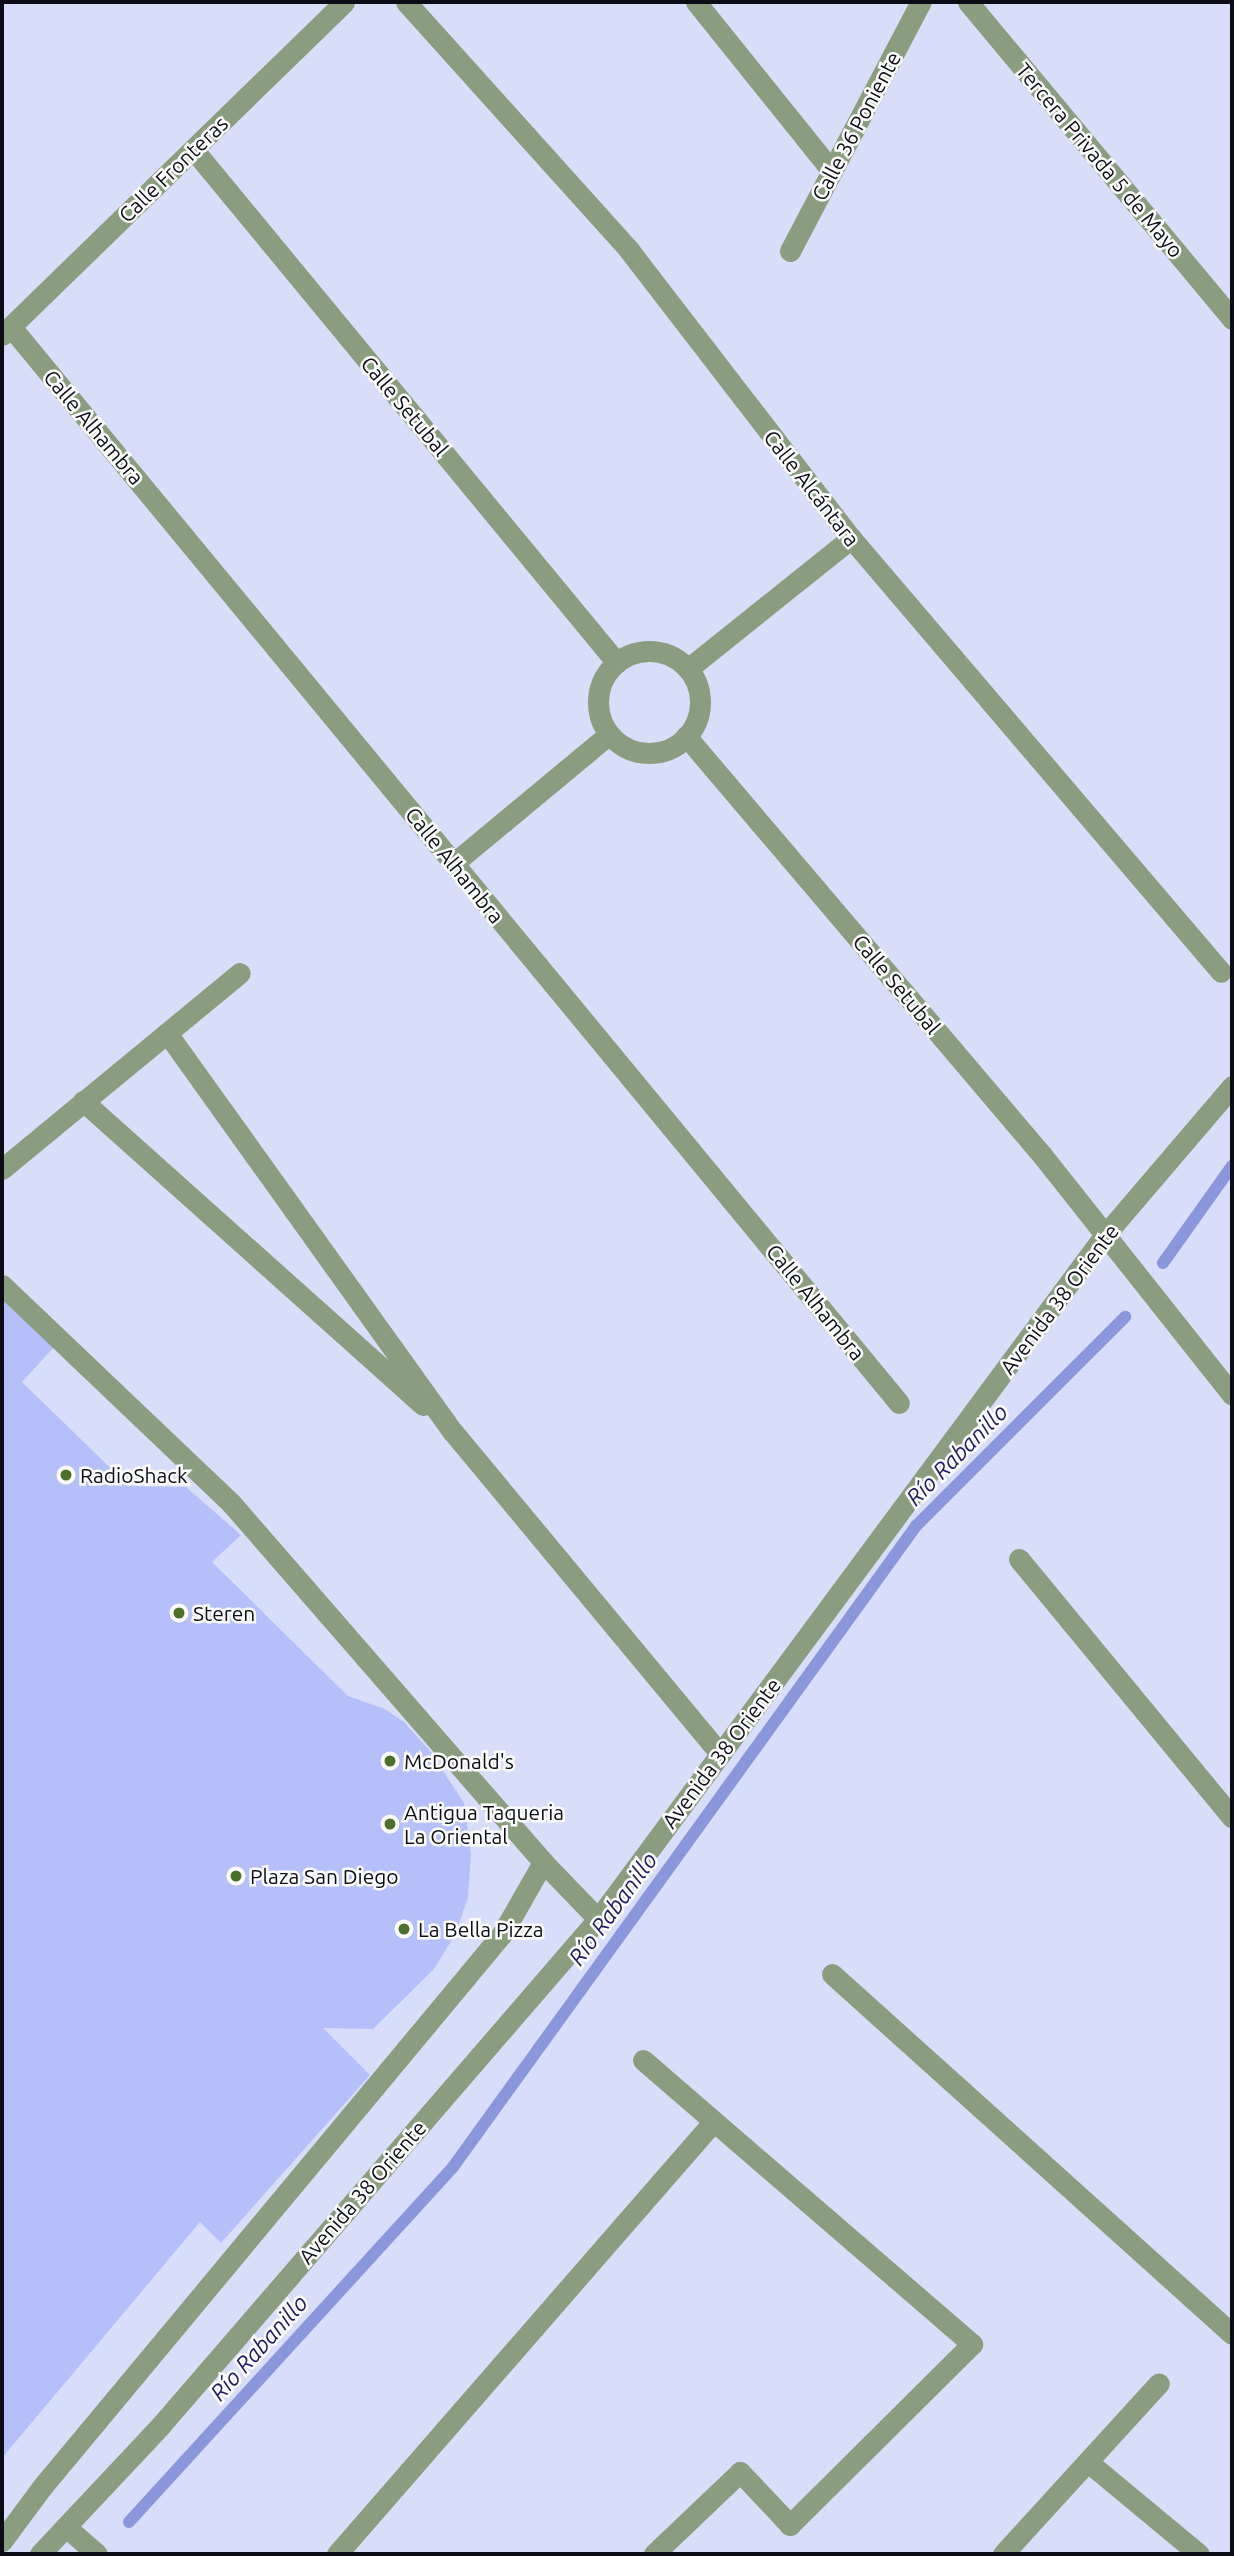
<!DOCTYPE html>
<meta charset="utf-8">
<style>
body{margin:0}
#map{position:relative;width:1234px;height:2556px;overflow:hidden;background:#d8def9;font-family:Ubuntu,sans-serif}
div>[style]{position:absolute}
[style*='--x']{left:calc(var(--x)*1px);top:calc(var(--y)*1px);width:calc(var(--w)*1px);rotate:calc(var(--a)*1deg)}
.stream>*{height:12px;margin:-6px;padding:0 6px;transform-origin:6px;border-radius:6px;background:#8b97dd}
.building>*{inset:0;background:#b5c0fb}
.minor>*{height:21px;margin:-10.5px;padding:0 10.5px;transform-origin:10.5px;border-radius:10.5px;background:#8b9d7f}
.minor>.ring{margin:-10.5px;padding:0;box-sizing:content-box;background:none;border:21px solid #8b9d7f;border-radius:50%}
.dots>*{width:19px;height:19px;translate:-50% -50%;box-sizing:border-box;border:4px solid #fff;border-radius:50%}
span{translate:-50% -50%;white-space:nowrap;text-align:center;line-height:1.15;-webkit-text-stroke:5px #fff;paint-order:stroke}
.street-label{font-size:21px;color:#0b0c15}
.poi-label{font-size:21px;color:#0b0c15}
.left{translate:0 -50%;text-align:left}
.water-label{font-size:23px;color:#1d196a;font-style:italic}
.frame{position:absolute;inset:0;border:4px solid #0b0c15;pointer-events:none}
</style>
<div id="map">
<div class="stream">
<div style="--x:1163;--y:1263;--w:119;--a:-54.6"></div>
<div style="--x:129;--y:2522;--w:481;--a:-47.6"></div>
<div style="--x:453;--y:2167;--w:791;--a:-54.16"></div>
<div style="--x:916;--y:1526;--w:296;--a:-45"></div>
</div>
<div class="building">
<div style="clip-path:polygon(2px 1294px,56px 1345px,22px 1382px,129px 1486px,186px 1487px,241px 1535px,212px 1562px,348px 1696px,385px 1709px,404px 1722px,431px 1752px,464px 1803px,471px 1854px,468px 1897px,456px 1933px,434px 1969px,373px 2029px,323px 2028px,370px 2075px,221px 2243px,200px 2222px,2px 2458px)"></div>
</div>
<div class="minor">
<div style="--x:406;--y:2;--w:334;--a:48"></div>
<div style="--x:629;--y:250;--w:364;--a:52.4"></div>
<div style="--x:851;--y:538;--w:570;--a:49.55"></div>
<div style="--x:696;--y:2;--w:217;--a:51.2"></div>
<div style="--x:968;--y:2;--w:413;--a:50.2"></div>
<div style="--x:193;--y:149;--w:666;--a:50.48"></div>
<div style="--x:790;--y:251;--w:281;--a:-62.3"></div>
<div style="--x:11;--y:327;--w:1395;--a:50.47"></div>
<div style="--x:2;--y:335;--w:477;--a:-44.2"></div>
<div class="ring" style="left:598px;top:651px;width:81px;height:81px"></div>
<div style="--x:689;--y:668;--w:208;--a:-38.7"></div>
<div style="--x:686;--y:736;--w:550;--a:49.65"></div>
<div style="--x:1042;--y:1155;--w:306;--a:51.6"></div>
<div style="--x:454;--y:863;--w:200;--a:-39.7"></div>
<div style="--x:167;--y:1033;--w:491;--a:54.4"></div>
<div style="--x:453;--y:1432;--w:418;--a:50.3"></div>
<div style="--x:83;--y:1101;--w:456;--a:41.8"></div>
<div style="--x:2;--y:1169;--w:308;--a:-39.5"></div>
<div style="--x:2;--y:1285;--w:316;--a:43.6"></div>
<div style="--x:231;--y:1503;--w:476;--a:49"></div>
<div style="--x:543;--y:1862;--w:79;--a:46"></div>
<div style="--x:1019;--y:1559;--w:335;--a:50.5"></div>
<div style="--x:832;--y:1974;--w:538;--a:41.99"></div>
<div style="--x:643;--y:2060;--w:435;--a:40.8"></div>
<div style="--x:972;--y:2344;--w:257;--a:135.2"></div>
<div style="--x:790;--y:2525;--w:73;--a:-133.3"></div>
<div style="--x:740;--y:2472;--w:119;--a:136.4"></div>
<div style="--x:1088;--y:2462;--w:144;--a:39.7"></div>
<div style="--x:66;--y:2527;--w:41;--a:41.1"></div>
<div style="--x:2;--y:2541;--w:67;--a:-53.5"></div>
<div style="--x:42;--y:2487;--w:719;--a:-50.25"></div>
<div style="--x:502;--y:1934;--w:83;--a:-60.3"></div>
<div style="--x:40;--y:2554;--w:177;--a:-46.8"></div>
<div style="--x:161;--y:2425;--w:669;--a:-49.18"></div>
<div style="--x:598;--y:1919;--w:850;--a:-53.47"></div>
<div style="--x:1104;--y:1236;--w:197;--a:-49.5"></div>
<div style="--x:337;--y:2554;--w:573;--a:-48.96"></div>
<div style="--x:1003;--y:2554;--w:231;--a:-47.6"></div>
</div>
<div class="dots">
<div style="left:66px;top:1475px;background:#4b702a"></div>
<div style="left:179px;top:1613px;background:#4b702a"></div>
<div style="left:390px;top:1761px;background:#4b702a"></div>
<div style="left:390px;top:1824px;background:#4b702a"></div>
<div style="left:236px;top:1876px;background:#4b702a"></div>
<div style="left:404px;top:1929px;background:#4b702a"></div>
</div>
<div class="street-label">
<span style="left:856px;top:126px;rotate:-62deg">Calle 36 Poniente</span>
<span style="left:1100px;top:160px;rotate:50deg">Tercera Privada 5 de Mayo</span>
<span style="left:173px;top:169px;rotate:-44deg">Calle Fronteras</span>
<span style="left:405px;top:406px;rotate:50deg">Calle Setubal</span>
<span style="left:94px;top:427px;rotate:50deg">Calle Alhambra</span>
<span style="left:812px;top:488px;rotate:52deg">Calle Alcántara</span>
<span style="left:455px;top:865px;rotate:51deg">Calle Alhambra</span>
<span style="left:897px;top:984px;rotate:50deg">Calle Setubal</span>
<span style="left:1059px;top:1299px;rotate:-53deg">Avenida 38 Oriente</span>
<span style="left:816px;top:1302px;rotate:51deg">Calle Alhambra</span>
<span style="left:721px;top:1753px;rotate:-53deg">Avenida 38 Oriente</span>
<span style="left:362px;top:2192px;rotate:-49deg">Avenida 38 Oriente</span>
</div>
<div class="poi-label">
<span class="left" style="left:80px;top:1475px">RadioShack</span>
<span class="left" style="left:193px;top:1613px">Steren</span>
<span class="left" style="left:404px;top:1761px">McDonald's</span>
<span class="left" style="left:404px;top:1824px">Antigua Taqueria<br>La Oriental</span>
<span class="left" style="left:250px;top:1876px">Plaza San Diego</span>
<span class="left" style="left:418px;top:1929px">La Bella Pizza</span>
</div>
<div class="water-label">
<span style="left:957px;top:1455px;rotate:-45deg">Río Rabanillo</span>
<span style="left:613px;top:1909px;rotate:-54deg">Río Rabanillo</span>
<span style="left:259px;top:2348px;rotate:-48deg">Río Rabanillo</span>
</div>
<div class="frame"></div>
</div>
